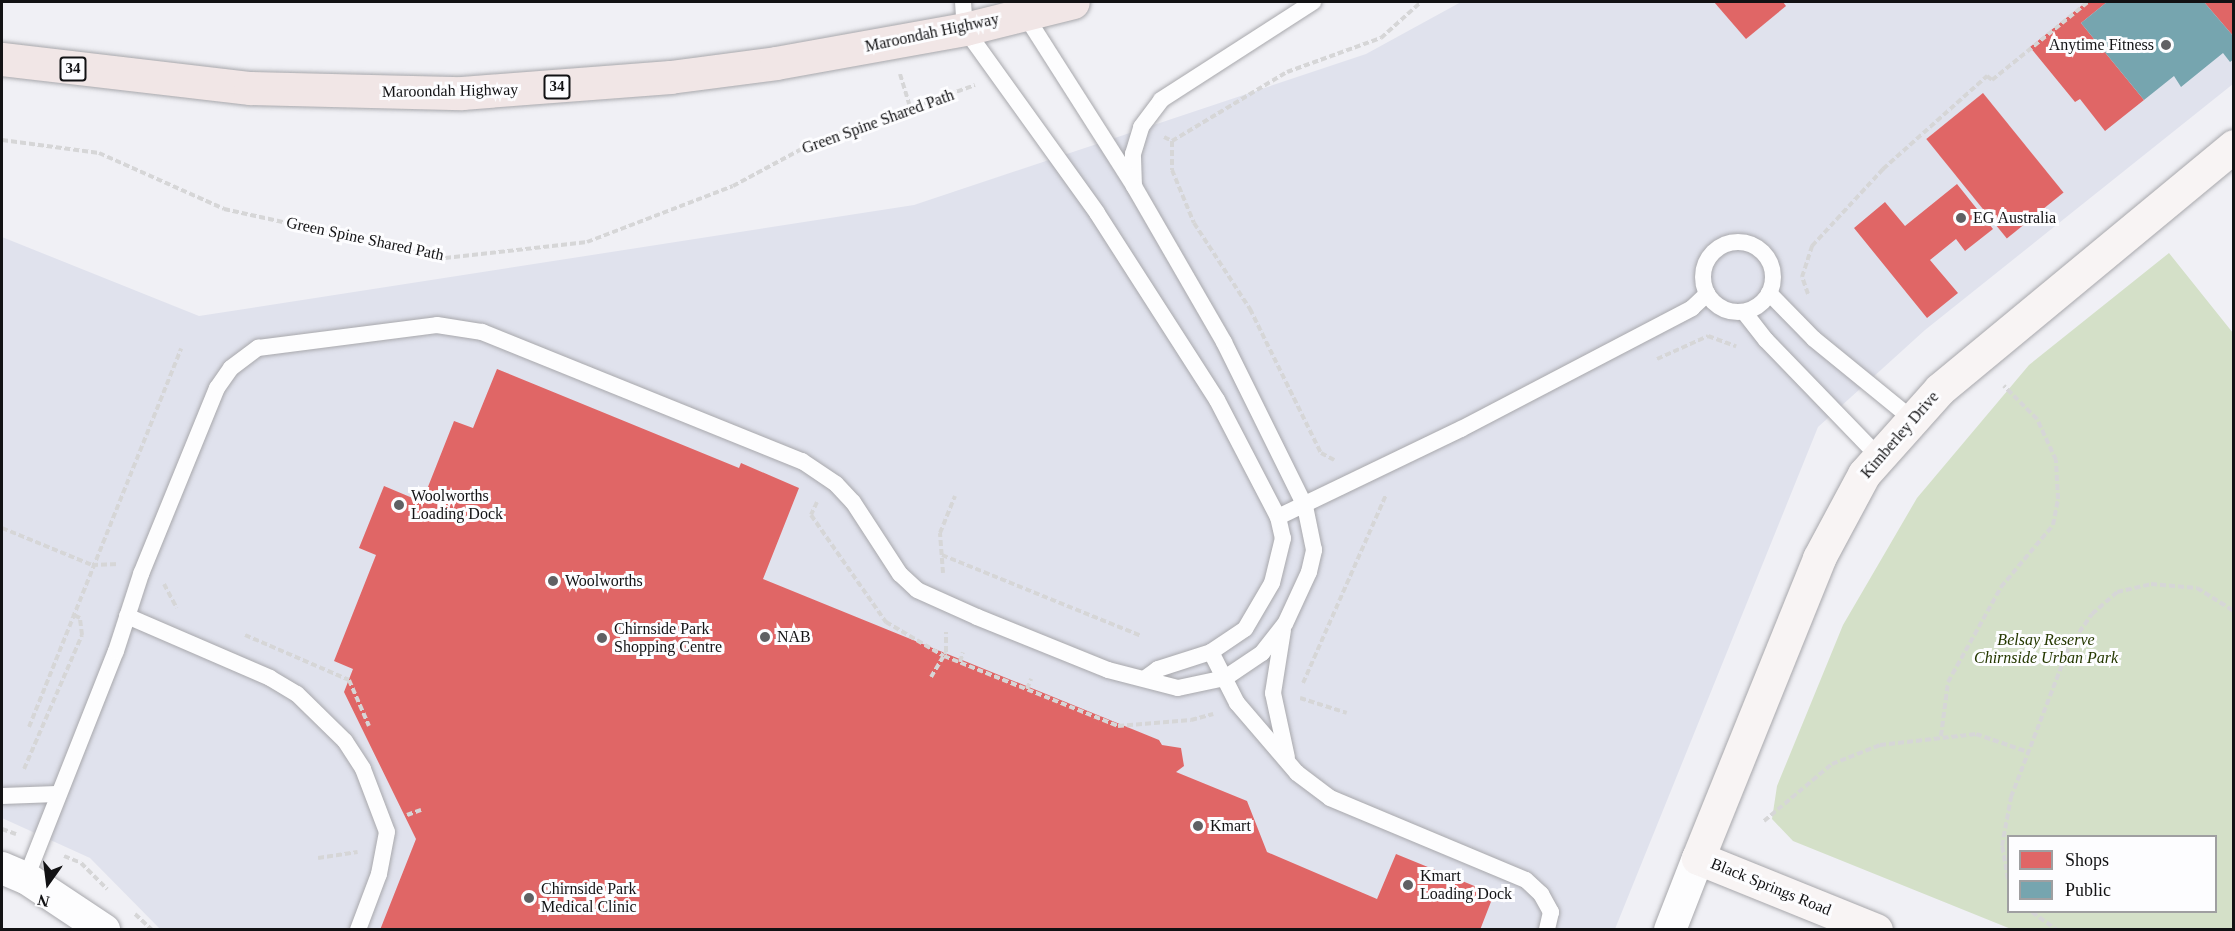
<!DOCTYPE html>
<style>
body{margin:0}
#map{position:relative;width:2235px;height:931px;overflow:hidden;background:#f0f0f5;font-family:"Times New Roman",serif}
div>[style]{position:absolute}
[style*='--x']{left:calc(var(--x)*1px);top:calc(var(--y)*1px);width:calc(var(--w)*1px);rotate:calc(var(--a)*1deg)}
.built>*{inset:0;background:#e0e2ed}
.green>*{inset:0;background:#d4e0c8}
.shops>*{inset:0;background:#e06666;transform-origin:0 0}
.public>*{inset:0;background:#76a5af}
.path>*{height:4px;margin-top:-2px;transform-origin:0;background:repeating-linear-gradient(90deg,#d6d6d7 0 6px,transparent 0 9px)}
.roads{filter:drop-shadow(0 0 2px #a8a8ac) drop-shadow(0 0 2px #a8a8ac)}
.service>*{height:16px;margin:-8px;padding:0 8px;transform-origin:8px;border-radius:8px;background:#fdfdfe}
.service>.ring{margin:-8px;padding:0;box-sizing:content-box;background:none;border:16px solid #fdfdfe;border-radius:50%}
.minor>*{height:32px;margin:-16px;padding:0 16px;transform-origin:16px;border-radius:16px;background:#fdfdfe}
.secondary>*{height:33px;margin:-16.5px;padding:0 16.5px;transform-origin:16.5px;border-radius:16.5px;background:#f8f4f4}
.trunk>*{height:33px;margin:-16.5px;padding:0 16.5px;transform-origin:16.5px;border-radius:16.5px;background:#f1e6e6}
.dots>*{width:16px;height:16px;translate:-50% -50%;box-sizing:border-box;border:3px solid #fdfdff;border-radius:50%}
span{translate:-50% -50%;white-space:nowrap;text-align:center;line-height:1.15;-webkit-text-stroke:6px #fdfdff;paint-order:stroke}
.shield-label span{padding:2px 4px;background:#fdfdff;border:2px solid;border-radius:4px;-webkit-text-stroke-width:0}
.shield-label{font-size:15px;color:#121214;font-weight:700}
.street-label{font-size:16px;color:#121214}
.poi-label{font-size:16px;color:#121214}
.right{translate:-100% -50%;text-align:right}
.left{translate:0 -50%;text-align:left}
.park-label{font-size:16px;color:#253800;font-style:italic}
.frame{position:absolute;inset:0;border:3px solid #121214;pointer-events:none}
.legend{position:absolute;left:2007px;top:835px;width:210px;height:78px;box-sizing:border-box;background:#fdfdff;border:2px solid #9f9fa1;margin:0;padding:8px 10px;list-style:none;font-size:18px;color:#121214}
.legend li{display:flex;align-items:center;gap:12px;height:30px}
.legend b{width:30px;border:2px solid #9f9fa1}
.north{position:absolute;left:18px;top:853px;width:60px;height:60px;-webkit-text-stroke:4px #fdfdff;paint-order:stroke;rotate:194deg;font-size:16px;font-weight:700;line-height:24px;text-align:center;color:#121214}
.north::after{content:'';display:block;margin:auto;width:21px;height:27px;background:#121214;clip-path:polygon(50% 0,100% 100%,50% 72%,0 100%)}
</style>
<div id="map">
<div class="built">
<div style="clip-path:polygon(1461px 2px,2233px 2px,2233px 84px,1925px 330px,1818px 427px,1615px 929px,160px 929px,90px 858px,2px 818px,2px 237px,199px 316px,914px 205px,1366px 54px)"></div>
</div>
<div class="green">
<div style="clip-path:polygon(evenodd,2169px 253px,2233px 333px,2233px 929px,2011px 929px,1793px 841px,1772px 819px,1777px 786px,1843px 625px,1917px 498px,2029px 365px,2169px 253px,2008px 836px,2216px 836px,2216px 912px,2008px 912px,2008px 836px)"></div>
</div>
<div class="shops">
<div style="clip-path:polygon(1714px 2px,1783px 2px,1786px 6px,1746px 39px)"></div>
<div style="clip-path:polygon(2086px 2px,2107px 2px,2081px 23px,2144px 100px,2105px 131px,2080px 99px,2075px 102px,2030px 47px)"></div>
<div style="clip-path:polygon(2204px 2px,2234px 2px,2234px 37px)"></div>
<div style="left:1983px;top:93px;width:128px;height:73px;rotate:51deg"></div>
<div style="clip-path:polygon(1957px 184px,1993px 229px,1965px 251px,1956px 239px,1930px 260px,1958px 293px,1927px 318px,1854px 228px,1885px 202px,1905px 226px)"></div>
<div style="clip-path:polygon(497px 369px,739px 468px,741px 463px,799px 488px,763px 579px,1159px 740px,1162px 745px,1181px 748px,1184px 766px,1176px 772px,1247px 801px,1267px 852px,1377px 899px,1396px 854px,1494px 894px,1480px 930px,380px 930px,416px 839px,344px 692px,353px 669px,334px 661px,376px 555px,359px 548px,384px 486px,422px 502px,454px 421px,473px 428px)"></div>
</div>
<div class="public">
<div style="clip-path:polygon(2107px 2px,2204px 2px,2234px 37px,2234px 59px,2230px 62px,2223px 53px,2181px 87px,2174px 76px,2144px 100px,2081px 23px)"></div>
</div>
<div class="path">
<div style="--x:900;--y:74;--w:38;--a:73"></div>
<div style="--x:1164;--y:137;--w:9;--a:27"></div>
<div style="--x:1172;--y:141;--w:134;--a:-31"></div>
<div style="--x:1287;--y:72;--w:100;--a:-19.9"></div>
<div style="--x:1381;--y:38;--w:54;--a:-42"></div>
<div style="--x:2;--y:140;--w:98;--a:7.6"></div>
<div style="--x:99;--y:153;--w:137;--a:24.1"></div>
<div style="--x:224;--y:209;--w:226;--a:12.5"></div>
<div style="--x:445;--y:258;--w:143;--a:-6.4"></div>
<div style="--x:587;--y:242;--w:156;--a:-21"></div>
<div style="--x:733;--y:186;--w:91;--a:-28.3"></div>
<div style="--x:813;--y:143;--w:172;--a:-19.7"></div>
<div style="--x:1172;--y:141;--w:29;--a:90"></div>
<div style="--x:1172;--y:170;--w:57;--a:67.5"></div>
<div style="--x:1194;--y:223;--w:103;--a:56.9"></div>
<div style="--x:1250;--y:309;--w:161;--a:63.8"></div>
<div style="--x:1321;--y:453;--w:15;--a:28"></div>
<div style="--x:1808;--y:294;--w:18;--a:-109"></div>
<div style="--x:1802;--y:277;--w:33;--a:-72"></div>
<div style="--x:1812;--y:246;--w:105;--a:-47.3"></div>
<div style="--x:1883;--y:169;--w:140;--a:-41.8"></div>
<div style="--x:1987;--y:76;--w:6;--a:39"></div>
<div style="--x:1992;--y:80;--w:124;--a:-39.1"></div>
<div style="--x:1657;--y:359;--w:56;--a:-24.3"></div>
<div style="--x:1708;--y:336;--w:30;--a:20"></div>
<div style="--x:817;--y:502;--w:14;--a:115"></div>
<div style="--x:811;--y:515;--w:131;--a:55"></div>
<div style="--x:886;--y:622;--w:67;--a:30.4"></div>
<div style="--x:944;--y:656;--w:188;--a:21.9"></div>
<div style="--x:1118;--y:726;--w:73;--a:-4.7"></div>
<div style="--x:1191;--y:720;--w:23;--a:-15"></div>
<div style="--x:2;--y:528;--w:97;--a:22.3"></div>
<div style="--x:92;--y:565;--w:27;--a:-2"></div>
<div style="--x:942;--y:555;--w:215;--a:22.1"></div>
<div style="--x:943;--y:573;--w:40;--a:-94.3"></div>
<div style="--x:940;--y:533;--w:40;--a:-68"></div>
<div style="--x:164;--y:584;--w:27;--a:62"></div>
<div style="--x:245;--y:635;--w:113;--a:23.4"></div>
<div style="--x:349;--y:680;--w:50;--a:66.5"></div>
<div style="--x:960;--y:662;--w:10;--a:-73"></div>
<div style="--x:931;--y:677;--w:29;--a:-59"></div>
<div style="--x:946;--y:652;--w:20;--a:-90"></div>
<div style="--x:1303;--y:683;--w:206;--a:-66.2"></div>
<div style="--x:1027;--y:689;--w:11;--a:-68"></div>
<div style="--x:1300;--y:698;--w:49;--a:17.7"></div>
<div style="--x:29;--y:727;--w:408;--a:-68.1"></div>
<div style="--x:1941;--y:736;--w:54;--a:-82.6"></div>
<div style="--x:1948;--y:682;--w:109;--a:-60.8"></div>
<div style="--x:2001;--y:587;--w:81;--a:-50"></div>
<div style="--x:2053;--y:525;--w:26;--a:-79"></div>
<div style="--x:2058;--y:499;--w:39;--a:-93"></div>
<div style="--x:2056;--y:460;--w:45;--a:-114.9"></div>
<div style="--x:2037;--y:419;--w:47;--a:-135"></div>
<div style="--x:24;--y:769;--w:146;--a:-66.6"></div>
<div style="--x:82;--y:635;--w:17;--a:-97"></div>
<div style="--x:80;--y:618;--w:9;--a:-153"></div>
<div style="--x:407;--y:815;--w:15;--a:-20"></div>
<div style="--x:1764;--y:821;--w:89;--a:-40"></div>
<div style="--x:1832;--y:764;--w:52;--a:-21.6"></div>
<div style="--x:1880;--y:745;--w:97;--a:-6.5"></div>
<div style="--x:1976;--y:734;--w:55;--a:19.1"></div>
<div style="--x:2;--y:829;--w:15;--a:20"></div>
<div style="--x:64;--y:856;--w:18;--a:22"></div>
<div style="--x:81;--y:863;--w:37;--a:45"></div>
<div style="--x:318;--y:858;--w:40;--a:-8.5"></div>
<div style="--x:2008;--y:879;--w:34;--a:-100"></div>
<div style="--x:2002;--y:846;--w:50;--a:-79.6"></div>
<div style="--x:2011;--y:797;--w:161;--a:-68.9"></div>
<div style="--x:2069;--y:647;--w:40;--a:-55.1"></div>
<div style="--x:2092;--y:614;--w:33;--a:-41"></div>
<div style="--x:2117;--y:592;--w:35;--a:-13"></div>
<div style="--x:2151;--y:584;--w:46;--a:5"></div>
<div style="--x:2197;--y:588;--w:44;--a:31.9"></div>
<div style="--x:2032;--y:912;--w:31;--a:36"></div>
<div style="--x:135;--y:914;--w:23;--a:43"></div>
</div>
<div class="roads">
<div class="service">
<div style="--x:963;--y:2;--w:27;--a:86"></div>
<div style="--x:965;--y:29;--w:226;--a:54.3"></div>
<div style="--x:1097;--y:213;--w:222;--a:57.3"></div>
<div style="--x:1217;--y:400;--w:132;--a:62.5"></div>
<div style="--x:1278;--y:517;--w:22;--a:77"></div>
<div style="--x:1283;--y:538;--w:46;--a:103.7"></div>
<div style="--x:1272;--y:583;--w:53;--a:120.4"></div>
<div style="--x:1245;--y:629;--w:41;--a:145.9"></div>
<div style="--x:1211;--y:652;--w:56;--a:162.2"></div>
<div style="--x:1158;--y:669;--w:14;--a:144"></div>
<div style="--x:1134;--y:186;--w:32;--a:-92"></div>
<div style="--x:1133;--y:154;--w:28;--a:-73"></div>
<div style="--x:1141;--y:127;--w:34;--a:-53"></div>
<div style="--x:1161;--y:100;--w:181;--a:-32.8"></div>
<div class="ring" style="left:1703px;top:242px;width:54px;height:54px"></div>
<div style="--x:1769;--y:293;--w:64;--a:45.6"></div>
<div style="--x:1814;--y:339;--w:127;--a:39.2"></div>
<div style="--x:1744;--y:312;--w:36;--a:52"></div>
<div style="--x:1766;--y:340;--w:161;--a:46"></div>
<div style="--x:1278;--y:517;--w:203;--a:-25.7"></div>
<div style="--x:1461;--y:429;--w:261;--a:-27.6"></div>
<div style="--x:1692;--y:308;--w:21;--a:-43"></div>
<div style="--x:127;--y:616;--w:156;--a:23.4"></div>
<div style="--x:270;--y:678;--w:31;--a:31"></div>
<div style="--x:297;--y:694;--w:67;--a:44.4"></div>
<div style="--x:345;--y:741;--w:33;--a:57"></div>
<div style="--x:363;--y:769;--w:67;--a:69.1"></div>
<div style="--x:387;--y:832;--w:43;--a:100.8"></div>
<div style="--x:379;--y:874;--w:60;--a:110.6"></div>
<div style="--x:1283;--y:630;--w:64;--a:99"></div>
<div style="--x:1273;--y:693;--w:66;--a:77.8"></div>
<div style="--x:1211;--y:652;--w:57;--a:63"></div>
<div style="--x:1237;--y:703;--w:92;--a:49.4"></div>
<div style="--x:1297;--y:773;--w:41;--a:37.1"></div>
<div style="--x:1330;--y:798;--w:212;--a:22.7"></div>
<div style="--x:1526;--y:880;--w:21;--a:43"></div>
<div style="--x:1541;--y:894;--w:21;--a:61"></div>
<div style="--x:1551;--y:912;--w:18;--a:103"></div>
<div style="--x:2;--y:796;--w:55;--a:-2.1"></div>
<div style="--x:26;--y:878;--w:244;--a:-68.4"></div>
<div style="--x:116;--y:651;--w:81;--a:-72"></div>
<div style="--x:141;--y:574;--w:201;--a:-67.8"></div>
<div style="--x:217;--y:388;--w:24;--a:-55"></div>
<div style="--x:231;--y:368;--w:34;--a:-37"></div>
<div style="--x:258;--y:348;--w:180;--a:-7.3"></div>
<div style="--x:437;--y:325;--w:46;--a:8.8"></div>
<div style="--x:482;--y:332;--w:345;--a:22"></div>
<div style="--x:802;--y:461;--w:41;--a:34.1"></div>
<div style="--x:836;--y:484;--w:25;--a:47"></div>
<div style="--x:853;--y:502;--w:86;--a:56.9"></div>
<div style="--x:900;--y:574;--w:23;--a:43"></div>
<div style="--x:917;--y:590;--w:66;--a:24.2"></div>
<div style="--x:977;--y:617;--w:141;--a:22"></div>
<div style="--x:1108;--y:670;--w:72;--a:14.4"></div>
<div style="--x:1178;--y:688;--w:48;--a:-12"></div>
<div style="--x:1225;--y:678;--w:45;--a:-34"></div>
<div style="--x:1262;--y:653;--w:37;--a:-52"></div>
<div style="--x:1285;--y:624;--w:57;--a:-65.2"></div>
<div style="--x:1309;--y:572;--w:23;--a:-77"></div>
<div style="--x:1314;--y:550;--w:45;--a:-101.6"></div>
<div style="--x:1305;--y:506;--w:183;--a:-116.3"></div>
<div style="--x:1224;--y:342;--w:180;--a:-120"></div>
<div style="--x:1134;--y:186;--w:209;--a:-122.5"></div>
</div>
<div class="minor">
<div style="--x:2;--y:868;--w:26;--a:23"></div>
<div style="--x:26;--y:878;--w:94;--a:33.7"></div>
<div style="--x:1670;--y:930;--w:77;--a:-68.7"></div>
</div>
<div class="secondary">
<div style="--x:1876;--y:930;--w:192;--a:-158"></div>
<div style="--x:1698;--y:858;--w:323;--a:-68"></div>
<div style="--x:1819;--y:558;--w:95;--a:-61.8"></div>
<div style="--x:1864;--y:474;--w:114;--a:-48.2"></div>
<div style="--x:1940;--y:389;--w:381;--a:-39.6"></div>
</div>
<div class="trunk">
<div style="--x:2;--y:59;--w:250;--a:6.7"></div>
<div style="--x:250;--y:88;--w:212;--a:1.4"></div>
<div style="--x:462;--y:93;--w:209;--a:-4.4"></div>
<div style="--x:670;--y:77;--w:107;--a:-7.5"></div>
<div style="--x:776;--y:63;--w:192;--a:-10.2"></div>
<div style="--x:965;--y:29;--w:111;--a:-14"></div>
</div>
</div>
<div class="dots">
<div style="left:2166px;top:45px;background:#606063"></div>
<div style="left:1961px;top:218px;background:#606063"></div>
<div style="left:399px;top:505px;background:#606063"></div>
<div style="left:553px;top:581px;background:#606063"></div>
<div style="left:765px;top:637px;background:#606063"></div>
<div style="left:602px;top:638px;background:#606063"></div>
<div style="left:1198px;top:826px;background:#606063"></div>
<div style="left:1408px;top:885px;background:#606063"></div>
<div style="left:529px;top:898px;background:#606063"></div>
</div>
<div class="shield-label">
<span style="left:73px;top:69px">34</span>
<span style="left:557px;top:87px">34</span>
</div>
<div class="street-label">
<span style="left:932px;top:33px;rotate:-12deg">Maroondah Highway</span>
<span style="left:450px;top:91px;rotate:-1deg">Maroondah Highway</span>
<span style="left:878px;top:122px;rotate:-20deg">Green Spine Shared Path</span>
<span style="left:365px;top:239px;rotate:12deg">Green Spine Shared Path</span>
<span style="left:1900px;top:435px;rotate:-49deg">Kimberley Drive</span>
<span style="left:1771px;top:887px;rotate:22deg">Black Springs Road</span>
</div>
<div class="poi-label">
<span class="right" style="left:2154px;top:45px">Anytime Fitness</span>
<span class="left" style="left:1973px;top:218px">EG Australia</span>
<span class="left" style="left:411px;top:505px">Woolworths<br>Loading Dock</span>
<span class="left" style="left:565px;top:581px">Woolworths</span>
<span class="left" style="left:614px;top:638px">Chirnside Park<br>Shopping Centre</span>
<span class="left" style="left:777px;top:637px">NAB</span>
<span class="left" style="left:1210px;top:826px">Kmart</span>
<span class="left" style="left:1420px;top:885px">Kmart<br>Loading Dock</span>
<span class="left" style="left:541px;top:898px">Chirnside Park<br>Medical Clinic</span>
</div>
<div class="park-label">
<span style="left:2046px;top:649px">Belsay Reserve<br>Chirnside Urban Park</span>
</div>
<div class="frame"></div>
<ul class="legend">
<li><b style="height:16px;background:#e06666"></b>Shops</li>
<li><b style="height:16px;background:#76a5af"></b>Public</li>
</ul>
<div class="north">N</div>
</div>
